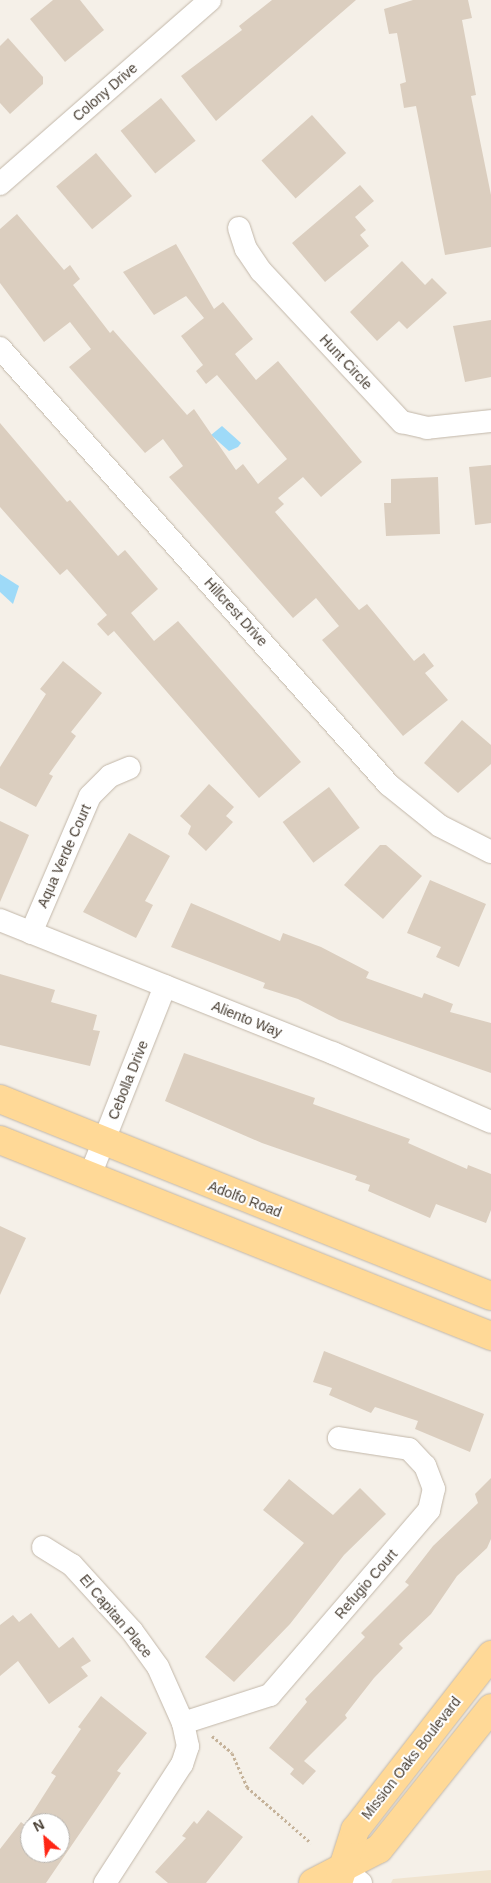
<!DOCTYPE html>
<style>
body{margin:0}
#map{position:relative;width:491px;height:1883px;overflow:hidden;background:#f5f0e8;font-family:Helvetica,sans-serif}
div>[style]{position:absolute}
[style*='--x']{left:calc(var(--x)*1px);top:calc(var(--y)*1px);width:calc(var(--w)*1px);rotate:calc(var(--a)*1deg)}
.education>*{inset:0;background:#f0e4d0}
.water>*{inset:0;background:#9edaf8}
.building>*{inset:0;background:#dbcebf;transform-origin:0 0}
.path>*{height:3px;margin-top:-1.5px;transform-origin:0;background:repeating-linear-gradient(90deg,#c5b299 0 2.5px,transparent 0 5px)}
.roads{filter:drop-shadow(0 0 1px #c2b7a9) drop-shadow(0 0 1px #c2b7a9)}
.minor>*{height:22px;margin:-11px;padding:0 11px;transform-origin:11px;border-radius:11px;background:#fff}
.major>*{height:28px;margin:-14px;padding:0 14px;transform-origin:14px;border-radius:14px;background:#ffd997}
span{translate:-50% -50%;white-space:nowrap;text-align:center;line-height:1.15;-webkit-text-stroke:4px #fff;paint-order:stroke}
.street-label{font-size:14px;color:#4a4035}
.north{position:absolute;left:20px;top:1813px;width:50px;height:50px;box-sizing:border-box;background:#fff;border:1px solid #b7b3ae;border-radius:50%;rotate:333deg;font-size:14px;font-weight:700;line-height:20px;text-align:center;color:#4a4035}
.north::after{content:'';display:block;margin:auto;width:18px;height:22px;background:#ff2615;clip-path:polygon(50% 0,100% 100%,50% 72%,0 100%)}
</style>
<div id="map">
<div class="education">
<div style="clip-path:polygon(491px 1870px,491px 1883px,391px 1883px,393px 1879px)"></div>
</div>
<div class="water">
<div style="clip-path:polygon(222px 426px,241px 443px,238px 447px,229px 451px,211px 435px)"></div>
<div style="clip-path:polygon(0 574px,19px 586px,13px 604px,0 592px)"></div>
</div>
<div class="building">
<div style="clip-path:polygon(53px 0,80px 0,104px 30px,65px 62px,30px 19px)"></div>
<div style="clip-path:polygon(272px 0,356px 0,216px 121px,181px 76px,242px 30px,239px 26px)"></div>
<div style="clip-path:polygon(413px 0,468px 0,472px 18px,462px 20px,476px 95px,471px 96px,491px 195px,491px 247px,445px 255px,416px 106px,404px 108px,400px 84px,406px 82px,397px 33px,389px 34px,384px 9px)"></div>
<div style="clip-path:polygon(8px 38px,43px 77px,43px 84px,10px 114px,0 103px,0 46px)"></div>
<div style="left:161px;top:98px;width:55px;height:52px;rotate:51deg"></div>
<div style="left:312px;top:115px;width:51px;height:68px;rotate:48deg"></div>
<div style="left:96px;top:153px;width:56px;height:52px;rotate:50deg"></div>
<div style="clip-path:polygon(360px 185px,374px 201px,355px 217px,366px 230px,360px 235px,369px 246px,325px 282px,292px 243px)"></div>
<div style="clip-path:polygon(17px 214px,64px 270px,70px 265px,80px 279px,73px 285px,110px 333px,113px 330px,187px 415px,194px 409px,236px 470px,243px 464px,258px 484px,287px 459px,217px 375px,206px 384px,196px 371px,203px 365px,181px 336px,204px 318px,186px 296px,154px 315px,123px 272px,176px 244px,214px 309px,223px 302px,253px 339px,235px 354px,256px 380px,278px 361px,362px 462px,321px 497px,303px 477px,278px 498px,284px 504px,275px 512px,359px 610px,367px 604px,414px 661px,424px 653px,434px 666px,425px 673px,448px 700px,403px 736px,322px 640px,339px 626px,316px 598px,293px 618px,169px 477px,183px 466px,163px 439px,145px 453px,69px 367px,91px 349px,70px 322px,44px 342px,0 283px,0 229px)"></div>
<div style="clip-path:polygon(402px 261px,425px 285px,432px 278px,447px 293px,407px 329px,399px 321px,377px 341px,350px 312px)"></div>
<div style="clip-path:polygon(491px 320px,491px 377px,465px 382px,453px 326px)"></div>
<div style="clip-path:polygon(0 423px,67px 502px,70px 500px,118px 556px,125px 550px,158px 589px,131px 613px,154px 641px,178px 621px,301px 762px,259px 798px,114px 631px,108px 636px,97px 624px,107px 615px,67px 569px,60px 575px,0 507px)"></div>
<div style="clip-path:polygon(491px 465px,491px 523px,475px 525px,469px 467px)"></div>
<div style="clip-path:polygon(438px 477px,440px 534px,386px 536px,384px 503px,391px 503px,391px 479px)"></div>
<div style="clip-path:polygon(63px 661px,102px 693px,71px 732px,76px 736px,49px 774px,53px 776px,36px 807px,0 788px,0 767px,46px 694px,40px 689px)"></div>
<div style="clip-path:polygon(462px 720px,491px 745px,491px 764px,458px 793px,424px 763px)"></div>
<div style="clip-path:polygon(209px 784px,234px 807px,226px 816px,233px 822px,206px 851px,188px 834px,191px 826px,180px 816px)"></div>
<div style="left:329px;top:787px;width:51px;height:58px;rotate:53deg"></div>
<div style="clip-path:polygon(0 821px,29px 835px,0 902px)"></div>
<div style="clip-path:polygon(129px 833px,170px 856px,145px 901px,153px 905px,136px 938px,83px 912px)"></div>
<div style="clip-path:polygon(380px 845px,386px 845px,422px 876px,383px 919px,344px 885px)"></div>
<div style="clip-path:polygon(430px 880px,486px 904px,459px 967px,436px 957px,441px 947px,407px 933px)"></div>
<div style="clip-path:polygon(191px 903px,280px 941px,283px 933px,321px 947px,369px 972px,366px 978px,422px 998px,424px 993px,453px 1004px,450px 1012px,491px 1023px,491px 1073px,339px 1020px,298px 999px,263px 988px,265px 983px,171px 947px)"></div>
<div style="clip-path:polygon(0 974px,55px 990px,51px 1002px,97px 1015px,93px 1030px,100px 1031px,90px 1066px,0 1045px)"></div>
<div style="clip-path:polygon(184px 1053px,315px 1098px,313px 1104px,410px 1139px,408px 1143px,467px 1169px,468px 1165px,491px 1174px,491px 1210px,486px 1223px,436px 1204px,430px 1218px,368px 1191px,370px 1185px,355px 1180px,357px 1176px,262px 1143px,165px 1101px)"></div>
<div style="clip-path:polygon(0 1226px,26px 1238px,0 1295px)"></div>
<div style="clip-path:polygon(324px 1351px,484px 1414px,470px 1452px,415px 1429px,418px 1421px,375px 1407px,371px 1413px,329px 1395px,332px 1388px,313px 1382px)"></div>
<div style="clip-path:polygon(491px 1478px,491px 1539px,487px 1548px,457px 1576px,431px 1614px,399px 1644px,403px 1648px,374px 1678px,345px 1715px,347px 1718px,304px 1761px,316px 1771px,303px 1785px,290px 1774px,294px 1769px,269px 1748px,307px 1702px,305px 1699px,365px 1637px,361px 1633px,409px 1585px,405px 1582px,433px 1546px,478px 1503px,475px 1494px)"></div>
<div style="clip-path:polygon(289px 1479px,333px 1515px,360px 1488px,386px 1514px,344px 1555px,290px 1624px,234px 1682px,205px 1657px,304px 1543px,263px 1510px)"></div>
<div style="clip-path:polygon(31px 1613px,59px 1648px,73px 1637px,91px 1661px,81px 1667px,88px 1676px,49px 1704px,18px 1661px,0 1676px,0 1625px,13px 1615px,19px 1622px)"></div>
<div style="clip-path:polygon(101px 1696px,147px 1733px,117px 1771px,121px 1773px,46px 1883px,0 1883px,0 1849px,21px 1822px,30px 1829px,30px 1853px,60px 1853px,60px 1823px,26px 1823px,56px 1776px,51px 1773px,81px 1729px,78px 1727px)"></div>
<div style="clip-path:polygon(208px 1810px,243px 1837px,206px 1883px,168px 1883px,155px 1872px,186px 1838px,182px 1836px,194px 1821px,197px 1824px)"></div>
</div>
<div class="path">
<div style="--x:212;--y:1736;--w:26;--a:40"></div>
<div style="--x:232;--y:1753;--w:37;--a:66"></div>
<div style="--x:247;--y:1787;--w:85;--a:41.2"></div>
</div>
<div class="roads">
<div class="minor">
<div style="--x:0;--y:184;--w:279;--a:-41.2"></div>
<div style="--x:239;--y:228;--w:22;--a:72"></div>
<div style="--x:246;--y:249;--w:27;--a:56"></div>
<div style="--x:261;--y:271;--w:207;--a:47"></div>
<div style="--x:402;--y:422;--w:26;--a:13"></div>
<div style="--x:427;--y:428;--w:64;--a:-6.2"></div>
<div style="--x:0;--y:348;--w:585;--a:48.33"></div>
<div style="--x:389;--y:785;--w:65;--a:38.8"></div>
<div style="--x:440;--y:826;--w:57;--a:27"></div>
<div style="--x:0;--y:920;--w:359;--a:21.8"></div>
<div style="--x:333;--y:1053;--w:172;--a:23.6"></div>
<div style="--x:31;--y:933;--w:149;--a:-66.7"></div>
<div style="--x:90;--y:796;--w:28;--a:-45"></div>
<div style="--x:110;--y:776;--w:21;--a:-23"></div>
<div style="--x:91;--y:1173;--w:201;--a:-68.4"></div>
<div style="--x:43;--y:1547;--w:34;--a:32"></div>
<div style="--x:72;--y:1565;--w:89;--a:47.7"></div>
<div style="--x:132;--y:1631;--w:44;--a:54.2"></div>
<div style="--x:158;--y:1667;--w:61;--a:65.9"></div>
<div style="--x:183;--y:1723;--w:24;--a:78"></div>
<div style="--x:188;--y:1746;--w:19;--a:108"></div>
<div style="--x:182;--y:1764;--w:142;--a:122.9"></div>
<div style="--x:183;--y:1723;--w:91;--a:-17.8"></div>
<div style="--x:270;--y:1695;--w:244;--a:-49.3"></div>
<div style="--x:429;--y:1510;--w:22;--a:-77"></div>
<div style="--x:434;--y:1489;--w:25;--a:-111"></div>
<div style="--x:425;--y:1466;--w:23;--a:-133"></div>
<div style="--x:409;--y:1449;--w:71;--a:-171.1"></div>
<div style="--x:340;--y:1866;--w:27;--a:39"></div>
</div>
<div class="major">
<div style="--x:0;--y:1099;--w:529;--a:21.86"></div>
<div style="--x:0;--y:1140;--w:529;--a:21.76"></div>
<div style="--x:313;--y:1883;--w:74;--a:-27.3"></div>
<div style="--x:379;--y:1849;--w:180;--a:-51.5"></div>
<div style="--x:338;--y:1883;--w:56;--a:-72.2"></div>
<div style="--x:355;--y:1830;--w:222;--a:-52.1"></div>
</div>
</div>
<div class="street-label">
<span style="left:105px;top:92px;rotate:-41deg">Colony Drive</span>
<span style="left:346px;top:362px;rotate:47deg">Hunt Circle</span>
<span style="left:236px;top:612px;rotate:48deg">Hillcrest Drive</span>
<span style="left:64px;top:856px;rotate:-66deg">Aqua Verde Court</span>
<span style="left:247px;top:1019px;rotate:22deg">Aliento Way</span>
<span style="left:128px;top:1080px;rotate:-68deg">Cebolla Drive</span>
<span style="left:245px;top:1199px;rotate:21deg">Adolfo Road</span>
<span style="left:366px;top:1584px;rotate:-49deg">Refugio Court</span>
<span style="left:116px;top:1616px;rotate:50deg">El Capitan Place</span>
<span style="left:411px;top:1758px;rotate:-52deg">Mission Oaks Boulevard</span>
</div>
<div class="north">N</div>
</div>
